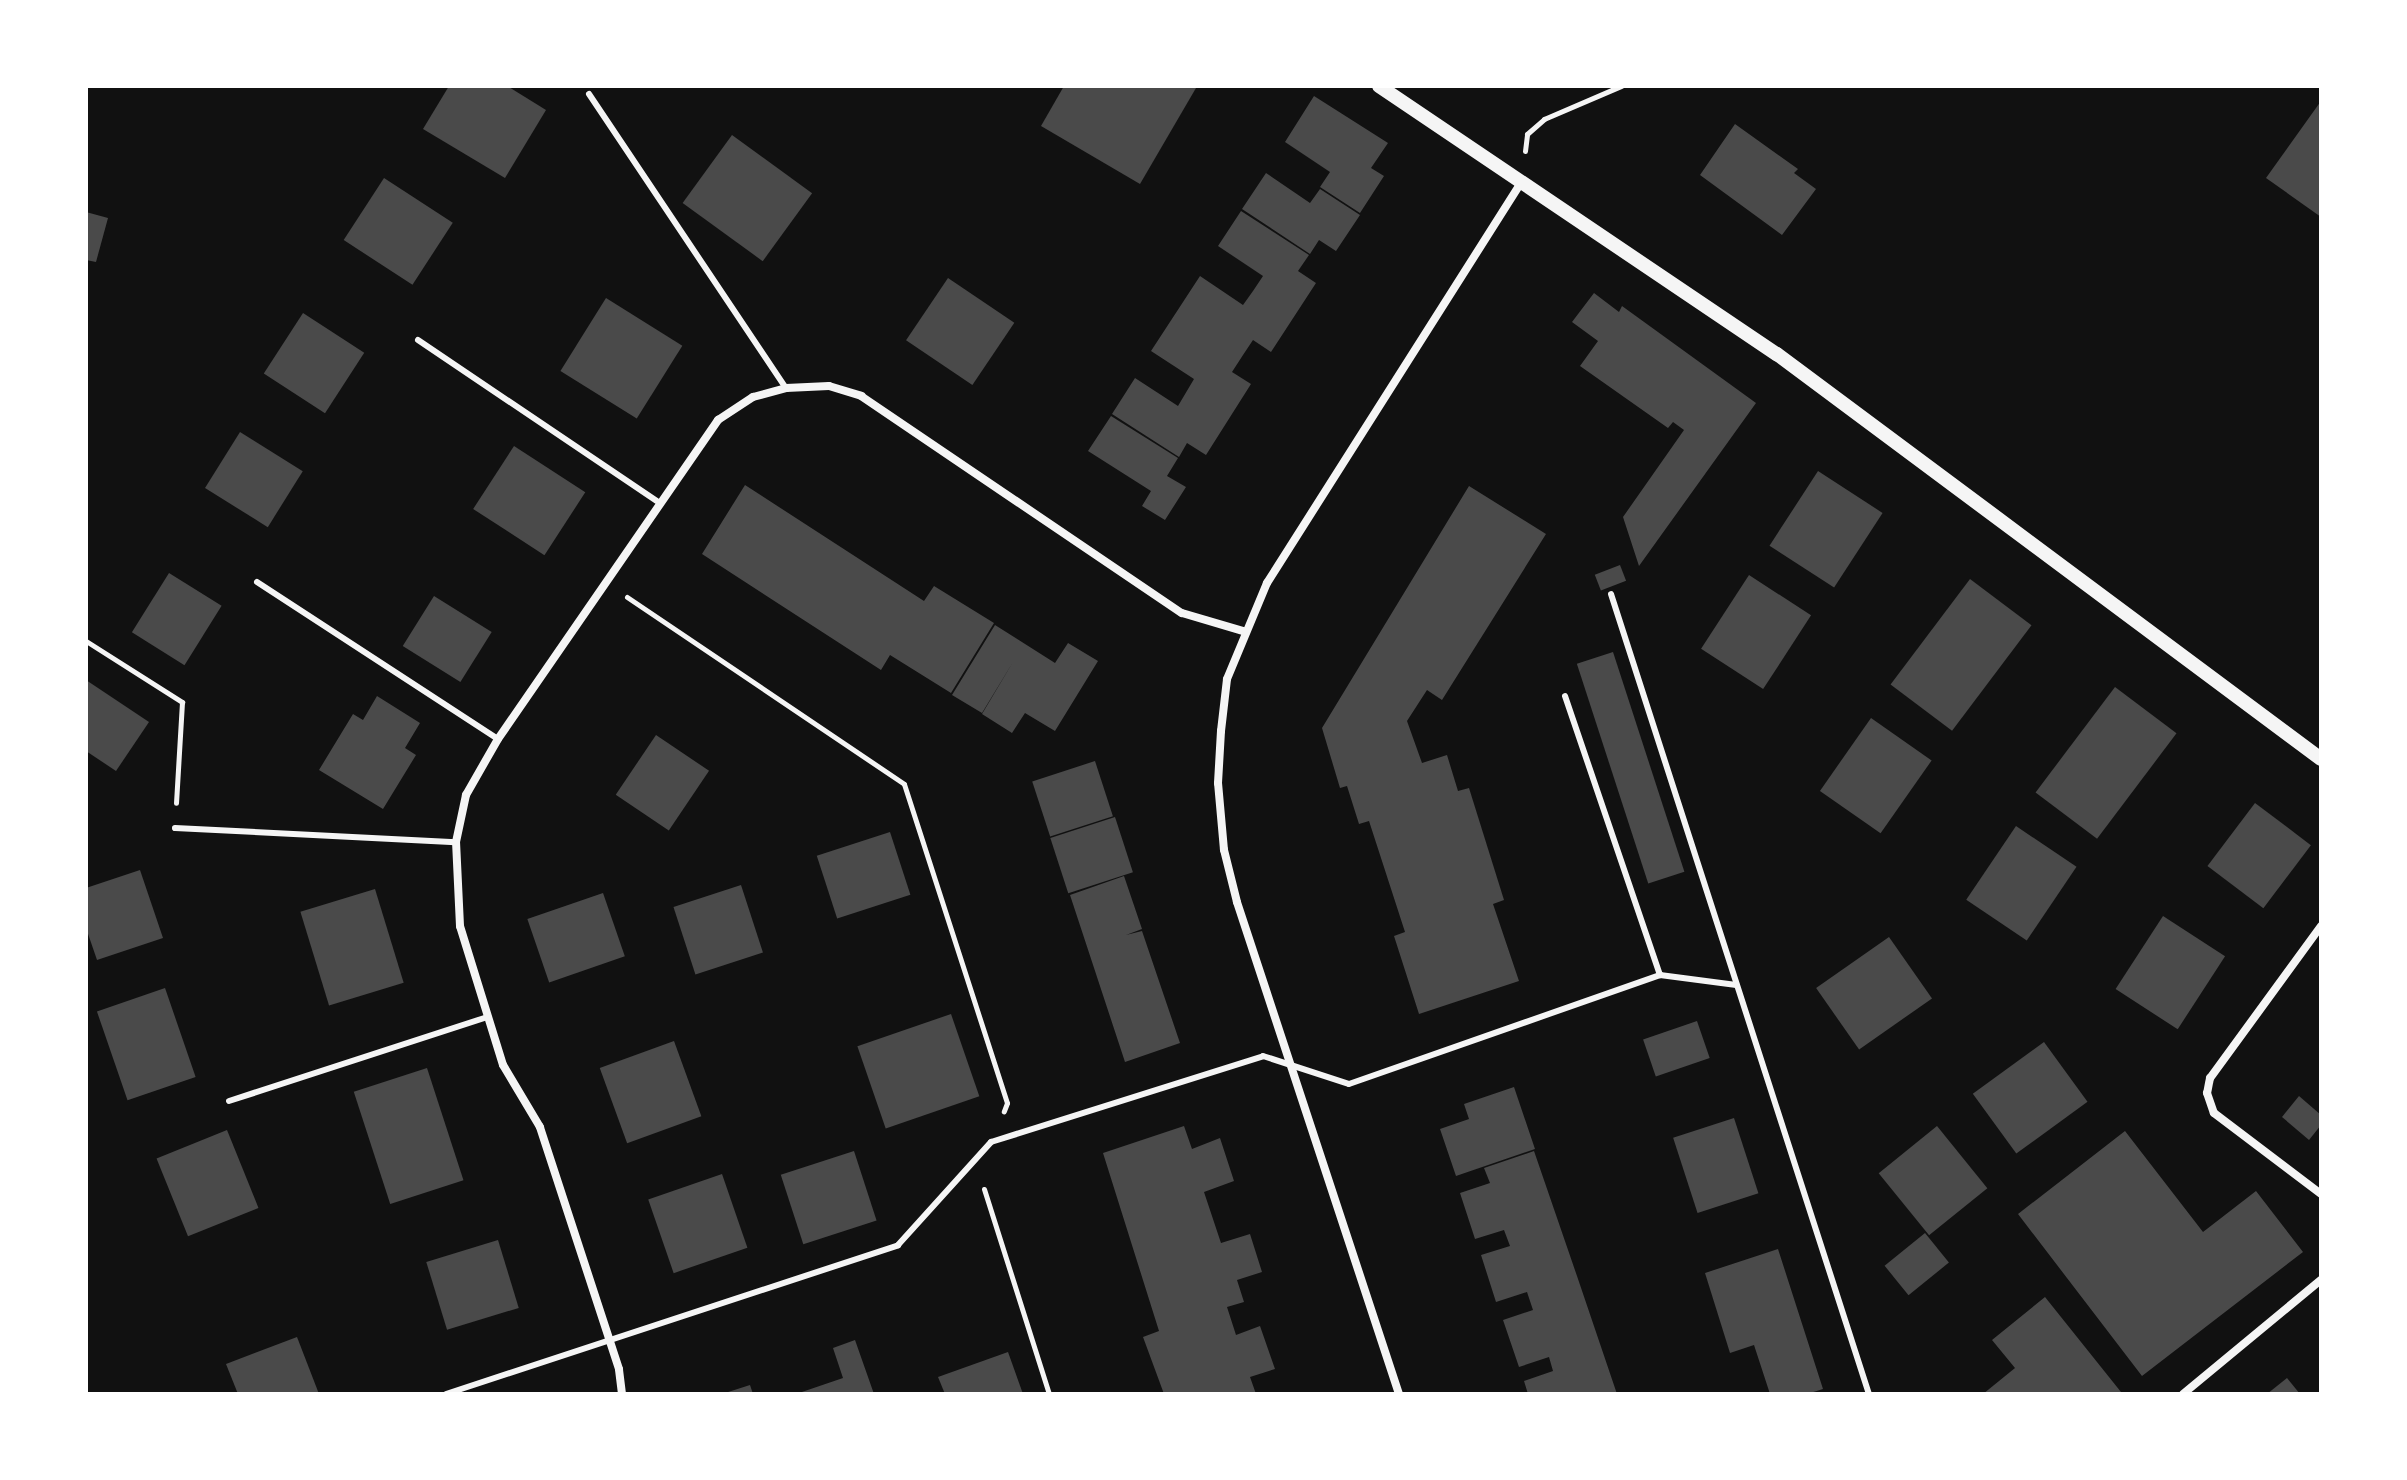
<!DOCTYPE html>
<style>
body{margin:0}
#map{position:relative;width:2407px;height:1480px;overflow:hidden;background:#111;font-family:"Noto Sans",sans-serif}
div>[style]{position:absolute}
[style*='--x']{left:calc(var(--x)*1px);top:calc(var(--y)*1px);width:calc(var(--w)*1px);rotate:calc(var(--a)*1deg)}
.building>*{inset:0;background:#4a4a4a;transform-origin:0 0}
.path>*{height:5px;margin:-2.5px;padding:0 2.5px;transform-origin:2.5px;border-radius:2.5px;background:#f5f5f5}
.service>*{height:6px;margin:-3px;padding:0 3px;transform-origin:3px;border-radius:3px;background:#f5f5f5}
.minor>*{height:8px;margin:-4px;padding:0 4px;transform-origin:4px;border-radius:4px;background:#f5f5f5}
.tertiary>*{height:14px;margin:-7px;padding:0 7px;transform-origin:7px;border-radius:7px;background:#f5f5f5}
span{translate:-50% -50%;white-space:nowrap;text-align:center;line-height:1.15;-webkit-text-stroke:8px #fff;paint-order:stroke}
.frame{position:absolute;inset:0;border:88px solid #fff;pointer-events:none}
</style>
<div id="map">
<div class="building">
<div style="clip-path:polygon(449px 86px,507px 86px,546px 110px,505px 178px,423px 129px)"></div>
<div style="clip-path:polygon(1064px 86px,1192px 86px,1196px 88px,1140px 184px,1041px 126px)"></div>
<div style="clip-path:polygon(1314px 96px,1388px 143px,1371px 168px,1384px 176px,1360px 213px,1320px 187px,1330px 172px,1285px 142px)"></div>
<div style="clip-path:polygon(2321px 101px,2321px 217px,2266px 178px)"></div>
<div style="clip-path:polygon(1735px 124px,1798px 169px,1794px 173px,1816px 189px,1782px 235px,1700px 175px)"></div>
<div style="left:732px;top:135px;width:99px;height:84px;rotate:36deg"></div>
<div style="clip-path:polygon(1266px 173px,1310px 203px,1320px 189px,1360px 215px,1336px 251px,1319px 240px,1310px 254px,1242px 209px)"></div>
<div style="left:384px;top:178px;width:82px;height:74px;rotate:33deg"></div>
<div style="clip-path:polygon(1241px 211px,1309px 255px,1298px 271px,1316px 283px,1271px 352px,1253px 340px,1243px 355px,1232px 372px,1251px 384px,1206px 455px,1187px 443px,1179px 457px,1112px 414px,1135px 378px,1178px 406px,1194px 379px,1151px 351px,1200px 276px,1243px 305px,1253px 291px,1263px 276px,1218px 246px)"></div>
<div style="clip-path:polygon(86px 212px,108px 218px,96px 262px,86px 260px)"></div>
<div style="left:948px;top:278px;width:80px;height:75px;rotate:34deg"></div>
<div style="clip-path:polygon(1594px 293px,1619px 312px,1622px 306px,1756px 403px,1639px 566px,1623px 517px,1684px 430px,1673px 422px,1668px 428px,1580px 366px,1598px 341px,1572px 322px)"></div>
<div style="left:606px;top:298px;width:90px;height:86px;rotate:32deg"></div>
<div style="left:303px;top:313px;width:73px;height:72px;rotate:33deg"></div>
<div style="clip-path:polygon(1111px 416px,1178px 458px,1167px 476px,1186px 487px,1165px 520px,1142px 506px,1151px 491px,1088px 451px)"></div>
<div style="left:240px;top:432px;width:74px;height:66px;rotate:32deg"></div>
<div style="left:514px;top:446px;width:85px;height:75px;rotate:33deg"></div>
<div style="left:1818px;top:471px;width:77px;height:89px;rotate:33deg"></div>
<div style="clip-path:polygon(745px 485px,924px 601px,934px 586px,994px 623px,951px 693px,890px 655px,881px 670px,702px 554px)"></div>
<div style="clip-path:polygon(1469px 486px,1546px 534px,1442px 700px,1427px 690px,1407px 721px,1422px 763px,1447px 755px,1458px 791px,1469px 788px,1504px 900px,1493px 904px,1519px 981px,1419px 1014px,1394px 936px,1405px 932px,1369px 821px,1359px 824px,1347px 786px,1340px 788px,1322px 728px)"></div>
<div style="left:1620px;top:565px;width:17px;height:27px;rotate:69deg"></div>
<div style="left:169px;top:573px;width:62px;height:70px;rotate:32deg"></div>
<div style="left:1749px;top:575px;width:74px;height:88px;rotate:33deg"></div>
<div style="left:1970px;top:579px;width:77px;height:132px;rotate:37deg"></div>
<div style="left:434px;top:596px;width:68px;height:59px;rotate:32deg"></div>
<div style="clip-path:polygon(995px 625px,1055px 663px,1068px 643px,1098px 661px,1055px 731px,1025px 713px,1012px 733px,982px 714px,1013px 662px,982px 713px,952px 695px)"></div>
<div style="left:1613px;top:652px;width:231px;height:38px;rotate:72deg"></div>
<div style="clip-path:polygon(86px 680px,149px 722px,116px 771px,86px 751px)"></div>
<div style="left:2115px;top:687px;width:77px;height:132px;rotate:37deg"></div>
<div style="clip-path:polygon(377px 696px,420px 723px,405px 748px,416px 755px,383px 809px,319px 770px,353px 714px,363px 720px)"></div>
<div style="left:1871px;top:718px;width:74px;height:89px;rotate:35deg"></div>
<div style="left:656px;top:735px;width:64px;height:72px;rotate:34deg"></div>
<div style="left:1095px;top:761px;width:58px;height:66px;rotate:72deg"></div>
<div style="left:2255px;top:803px;width:70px;height:79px;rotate:37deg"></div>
<div style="left:1115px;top:817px;width:58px;height:68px;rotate:72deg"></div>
<div style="left:2016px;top:826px;width:73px;height:89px;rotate:34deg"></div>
<div style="left:890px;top:832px;width:66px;height:77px;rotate:72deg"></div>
<div style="clip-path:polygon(140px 870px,163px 938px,97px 960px,86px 928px,86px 888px)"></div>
<div style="clip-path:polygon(1124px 876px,1142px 929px,1126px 935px,1142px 931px,1180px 1043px,1125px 1062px,1070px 895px)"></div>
<div style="left:741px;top:885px;width:71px;height:71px;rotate:72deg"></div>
<div style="left:375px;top:889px;width:98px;height:78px;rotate:73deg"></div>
<div style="left:603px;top:893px;width:67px;height:80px;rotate:71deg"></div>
<div style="left:2163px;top:916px;width:74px;height:87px;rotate:33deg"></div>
<div style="left:1889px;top:937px;width:75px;height:89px;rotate:55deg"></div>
<div style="left:165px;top:988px;width:94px;height:72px;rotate:71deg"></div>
<div style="left:951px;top:1014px;width:87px;height:99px;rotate:71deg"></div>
<div style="left:1697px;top:1021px;width:39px;height:57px;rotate:71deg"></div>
<div style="left:674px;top:1041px;width:80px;height:79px;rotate:70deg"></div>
<div style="left:2044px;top:1042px;width:74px;height:88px;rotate:54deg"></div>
<div style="left:427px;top:1068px;width:118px;height:77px;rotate:72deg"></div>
<div style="clip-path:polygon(1514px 1087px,1535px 1149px,1456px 1176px,1440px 1129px,1469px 1119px,1464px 1104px)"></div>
<div style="clip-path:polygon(2299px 1096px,2321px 1115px,2321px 1125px,2309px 1140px,2282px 1117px)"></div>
<div style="left:1734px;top:1118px;width:79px;height:64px;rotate:72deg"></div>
<div style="clip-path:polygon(1184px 1126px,1192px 1149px,1220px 1138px,1234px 1181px,1204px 1192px,1221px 1243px,1250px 1234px,1262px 1272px,1237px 1280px,1244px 1302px,1227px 1307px,1236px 1335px,1260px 1326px,1275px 1369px,1250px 1377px,1256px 1394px,1164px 1394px,1143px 1337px,1159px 1331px,1103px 1153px)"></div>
<div style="left:1937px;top:1126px;width:80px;height:75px;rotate:51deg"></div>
<div style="left:227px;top:1130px;width:84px;height:76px;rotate:68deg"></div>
<div style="clip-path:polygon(2125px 1131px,2203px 1232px,2256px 1191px,2303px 1252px,2142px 1376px,2018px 1214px)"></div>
<div style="left:854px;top:1151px;width:73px;height:77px;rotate:72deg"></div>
<div style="clip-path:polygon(1534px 1151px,1577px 1276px,1617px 1394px,1528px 1394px,1524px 1381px,1553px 1371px,1549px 1357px,1519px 1367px,1503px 1320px,1533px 1310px,1527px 1292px,1496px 1302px,1481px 1255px,1510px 1246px,1504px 1230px,1475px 1239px,1460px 1193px,1490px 1183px,1484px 1168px)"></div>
<div style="left:722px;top:1174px;width:78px;height:78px;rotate:71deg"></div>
<div style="left:1925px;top:1233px;width:38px;height:52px;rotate:51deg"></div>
<div style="left:498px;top:1240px;width:71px;height:75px;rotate:73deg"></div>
<div style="clip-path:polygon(1778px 1249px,1823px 1389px,1807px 1394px,1770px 1394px,1754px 1345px,1730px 1353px,1705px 1273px)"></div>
<div style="clip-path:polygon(2045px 1297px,2121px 1392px,2119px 1394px,1983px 1394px,2015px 1368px,1992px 1340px)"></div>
<div style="clip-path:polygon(297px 1337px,319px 1394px,238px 1394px,226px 1364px)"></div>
<div style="clip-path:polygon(855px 1340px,874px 1394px,796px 1394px,843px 1378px,833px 1348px)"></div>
<div style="clip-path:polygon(1008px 1352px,1023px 1394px,945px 1394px,938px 1377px)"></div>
<div style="clip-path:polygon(2287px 1378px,2300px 1394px,2267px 1394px)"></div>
<div style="clip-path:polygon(750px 1385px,753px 1394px,725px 1394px,725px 1393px)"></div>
</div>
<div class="path">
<div style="--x:1525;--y:151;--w:17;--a:-83"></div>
<div style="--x:1527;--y:134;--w:23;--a:-41"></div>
<div style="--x:1544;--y:119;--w:84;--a:-23.2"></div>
<div style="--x:627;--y:597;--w:334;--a:34"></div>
<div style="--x:904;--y:784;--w:335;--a:72.1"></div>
<div style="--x:1007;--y:1103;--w:9;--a:111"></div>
<div style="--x:86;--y:641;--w:114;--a:32.4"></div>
<div style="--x:182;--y:702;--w:101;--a:93.4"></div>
<div style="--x:984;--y:1189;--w:215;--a:72.4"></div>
</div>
<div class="service">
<div style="--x:589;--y:94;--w:354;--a:56.2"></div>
<div style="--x:418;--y:340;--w:288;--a:34"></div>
<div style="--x:257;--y:582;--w:288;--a:33.1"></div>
<div style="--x:1611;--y:594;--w:841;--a:72.13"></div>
<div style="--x:1565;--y:696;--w:295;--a:71.2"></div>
<div style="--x:175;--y:828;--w:281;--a:2.9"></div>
<div style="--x:229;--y:1101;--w:271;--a:-18"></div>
<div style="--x:446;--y:1394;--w:476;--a:-18.2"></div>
<div style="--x:898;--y:1245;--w:139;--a:-47.9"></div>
<div style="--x:991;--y:1142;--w:285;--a:-17.5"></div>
<div style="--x:1263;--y:1056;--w:90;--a:18"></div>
<div style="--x:1349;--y:1084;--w:330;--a:-19.3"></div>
<div style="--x:1660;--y:975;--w:77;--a:7.5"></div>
</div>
<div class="minor">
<div style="--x:2321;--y:926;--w:188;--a:126.1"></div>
<div style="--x:2210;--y:1078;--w:15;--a:101"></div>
<div style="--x:2207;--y:1093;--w:21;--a:71"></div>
<div style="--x:2214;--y:1113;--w:134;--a:37.1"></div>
<div style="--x:622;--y:1394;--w:25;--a:-97"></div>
<div style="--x:619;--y:1369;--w:255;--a:-108.1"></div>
<div style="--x:540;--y:1127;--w:72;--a:-120.8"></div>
<div style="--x:503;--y:1065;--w:145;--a:-107.2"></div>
<div style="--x:460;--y:926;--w:84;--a:-92.7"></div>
<div style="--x:456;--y:842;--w:48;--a:-78"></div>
<div style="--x:466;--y:795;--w:64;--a:-60.3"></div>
<div style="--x:498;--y:739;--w:388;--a:-55.4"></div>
<div style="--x:718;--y:420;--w:42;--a:-33.3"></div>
<div style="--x:753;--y:397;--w:34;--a:-15"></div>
<div style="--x:786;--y:388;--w:43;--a:-2.7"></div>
<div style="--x:829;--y:386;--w:34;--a:17"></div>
<div style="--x:861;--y:396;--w:387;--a:34.1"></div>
<div style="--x:1182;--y:613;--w:64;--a:16.4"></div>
<div style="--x:1399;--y:1394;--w:518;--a:-108.23"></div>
<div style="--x:1237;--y:902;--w:54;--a:-104"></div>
<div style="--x:1224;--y:850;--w:67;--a:-95.1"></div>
<div style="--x:1218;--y:783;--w:52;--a:-86.7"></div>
<div style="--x:1221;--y:731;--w:52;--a:-83.4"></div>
<div style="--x:1227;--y:679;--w:104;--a:-67.4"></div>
<div style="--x:1267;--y:583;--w:475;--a:-57.6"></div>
<div style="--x:2183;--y:1394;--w:179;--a:-39.6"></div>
</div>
<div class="tertiary">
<div style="--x:1379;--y:86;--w:480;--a:34"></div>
<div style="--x:1777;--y:354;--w:678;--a:36.67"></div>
</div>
<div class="frame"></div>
</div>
